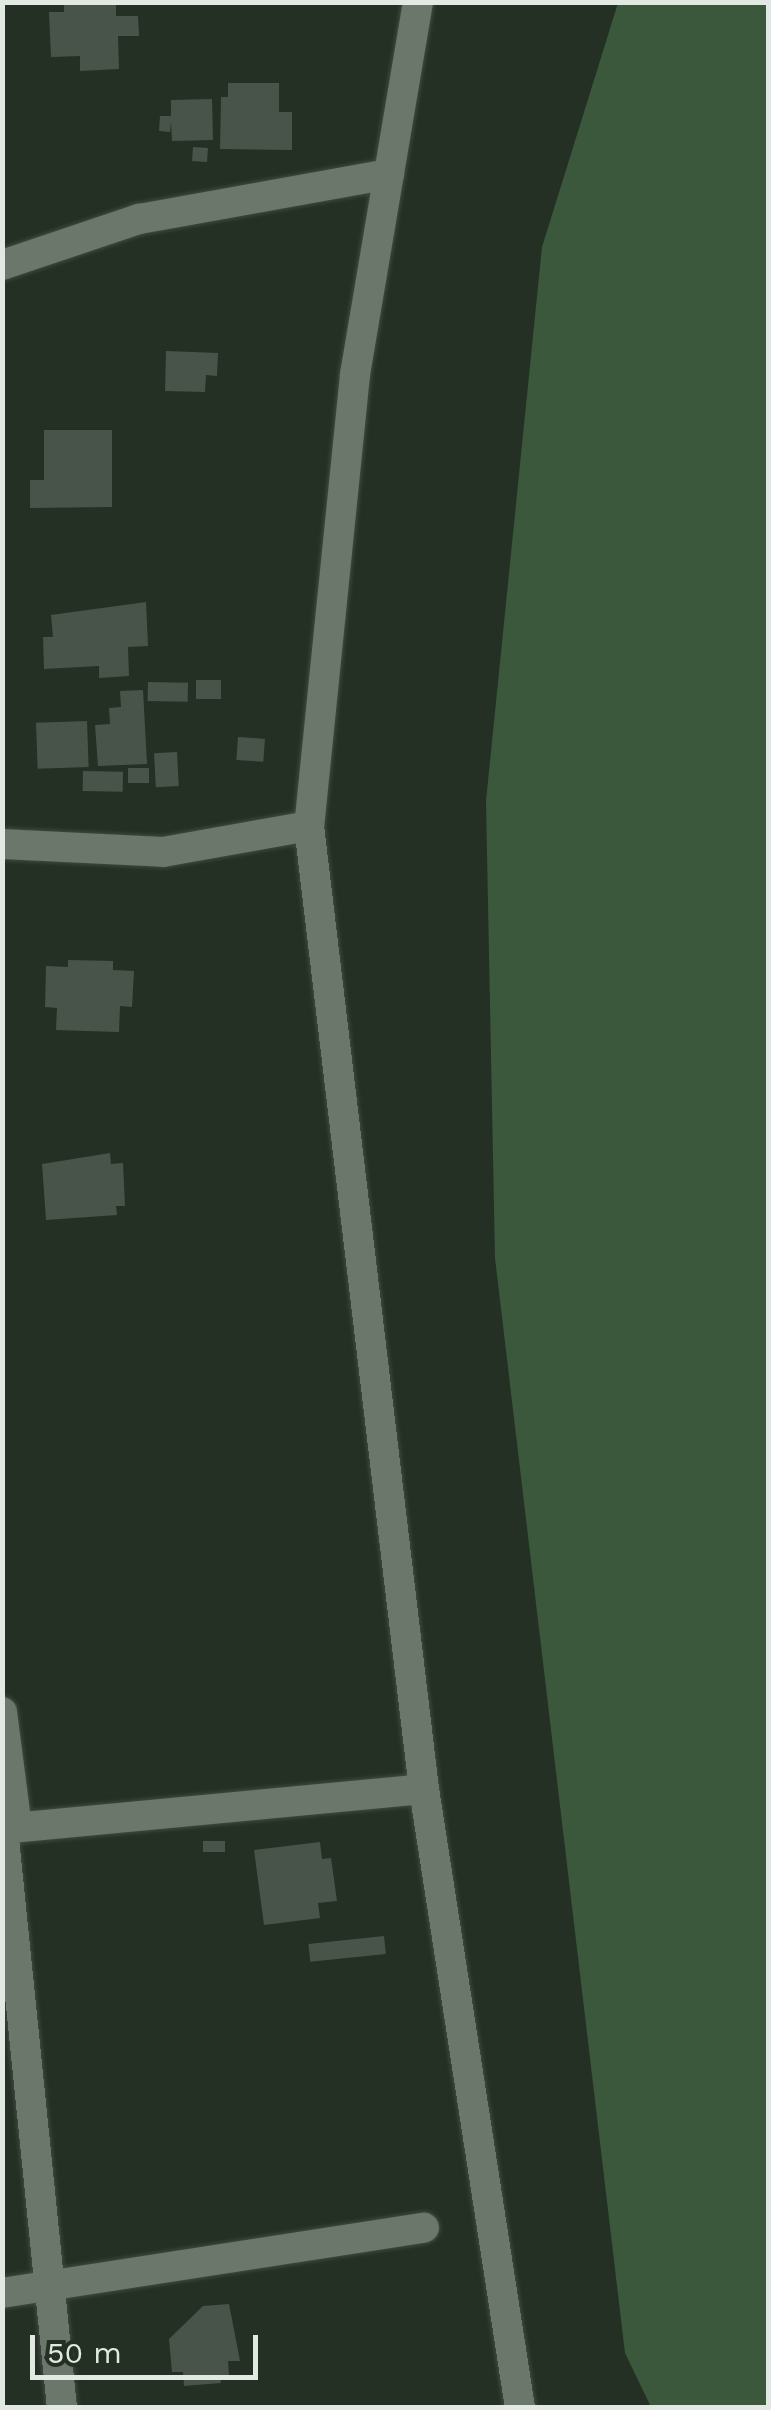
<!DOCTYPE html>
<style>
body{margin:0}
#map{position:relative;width:771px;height:2410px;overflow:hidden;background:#253025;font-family:"Work Sans",sans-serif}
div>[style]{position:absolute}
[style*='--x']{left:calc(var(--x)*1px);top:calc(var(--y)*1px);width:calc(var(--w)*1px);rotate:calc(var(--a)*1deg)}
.green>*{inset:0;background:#3b583d}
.building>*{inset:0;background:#485449;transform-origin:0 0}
.roads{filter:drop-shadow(0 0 2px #414a41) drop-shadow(0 0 2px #414a41)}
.street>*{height:30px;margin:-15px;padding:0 15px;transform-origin:15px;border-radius:15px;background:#6b776b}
span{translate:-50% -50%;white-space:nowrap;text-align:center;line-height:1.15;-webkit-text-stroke:8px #253025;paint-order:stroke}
.frame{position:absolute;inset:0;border:5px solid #e2e9e2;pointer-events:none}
.scale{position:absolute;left:30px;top:2335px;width:228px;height:45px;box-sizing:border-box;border:5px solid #e2e9e2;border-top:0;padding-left:12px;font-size:30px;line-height:35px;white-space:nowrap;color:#e2e9e2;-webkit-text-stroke:8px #253025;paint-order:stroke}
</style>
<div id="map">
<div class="green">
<div style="clip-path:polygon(618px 3px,768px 3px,768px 2407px,651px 2407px,625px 2353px,495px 1258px,486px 801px,542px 247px)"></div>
</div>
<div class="building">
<div style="clip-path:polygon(64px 2px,116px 2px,116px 16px,138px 16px,139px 36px,118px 36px,119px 69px,80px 71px,80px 56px,51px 57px,49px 12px,64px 12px)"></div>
<div style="clip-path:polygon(228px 83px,279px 83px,279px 112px,292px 112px,292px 150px,220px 149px,221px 97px,228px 97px)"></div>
<div style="clip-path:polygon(212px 99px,213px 140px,172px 141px,171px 122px,170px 132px,159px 131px,160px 116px,171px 116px,171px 100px)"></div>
<div style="left:193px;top:147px;width:15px;height:14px;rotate:4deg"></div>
<div style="clip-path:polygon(166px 351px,218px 353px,217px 376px,206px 375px,205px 392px,165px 391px)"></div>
<div style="clip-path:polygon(44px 430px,112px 430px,112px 507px,30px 508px,30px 480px,44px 480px)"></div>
<div style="clip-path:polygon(146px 602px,148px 646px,128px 647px,129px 676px,99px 678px,99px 666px,44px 669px,43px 637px,53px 637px,51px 615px)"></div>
<div style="left:196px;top:680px;width:25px;height:19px"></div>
<div style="left:148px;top:682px;width:40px;height:19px;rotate:1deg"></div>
<div style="clip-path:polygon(143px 690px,147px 764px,98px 766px,95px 725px,110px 724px,109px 708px,121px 707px,120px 691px)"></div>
<div style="left:87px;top:721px;width:46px;height:51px;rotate:88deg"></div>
<div style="left:238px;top:737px;width:27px;height:23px;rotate:4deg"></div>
<div style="left:177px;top:752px;width:34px;height:23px;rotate:87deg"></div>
<div style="left:128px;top:768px;width:21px;height:15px"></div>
<div style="left:83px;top:771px;width:40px;height:20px;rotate:1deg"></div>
<div style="clip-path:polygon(68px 960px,113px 961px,113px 970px,134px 971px,132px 1007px,120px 1006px,119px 1032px,56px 1030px,57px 1008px,45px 1007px,46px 966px,68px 967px)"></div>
<div style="clip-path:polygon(110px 1153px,111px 1164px,123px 1163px,125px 1206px,116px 1206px,117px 1215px,46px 1220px,42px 1164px)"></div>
<div style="left:225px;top:1841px;width:11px;height:22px;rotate:90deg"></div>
<div style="clip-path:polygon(320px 1842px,322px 1859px,331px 1858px,337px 1901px,318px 1903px,320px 1918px,264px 1925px,254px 1850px)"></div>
<div style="left:384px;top:1936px;width:18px;height:76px;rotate:84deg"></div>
<div style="clip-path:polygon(229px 2304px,240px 2361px,228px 2361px,229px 2376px,220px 2377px,221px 2383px,184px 2386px,183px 2372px,172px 2372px,169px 2339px,203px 2306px)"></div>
</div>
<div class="roads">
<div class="street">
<div style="--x:418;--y:2;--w:378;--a:99.6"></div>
<div style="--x:355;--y:375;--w:453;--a:95.8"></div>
<div style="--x:309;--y:826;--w:970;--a:83.19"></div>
<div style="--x:424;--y:1789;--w:626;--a:81.18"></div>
<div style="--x:2;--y:265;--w:145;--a:-18.6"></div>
<div style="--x:139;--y:219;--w:254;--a:-10.2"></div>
<div style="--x:2;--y:844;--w:161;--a:2.8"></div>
<div style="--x:163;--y:852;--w:148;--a:-10.1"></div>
<div style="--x:2;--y:1712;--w:116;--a:82.6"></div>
<div style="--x:2;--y:1829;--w:424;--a:-5.4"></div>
<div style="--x:3;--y:1829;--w:582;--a:84.18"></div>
<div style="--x:2;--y:2293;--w:427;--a:-8.8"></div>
</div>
</div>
<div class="frame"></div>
<div class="scale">50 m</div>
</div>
